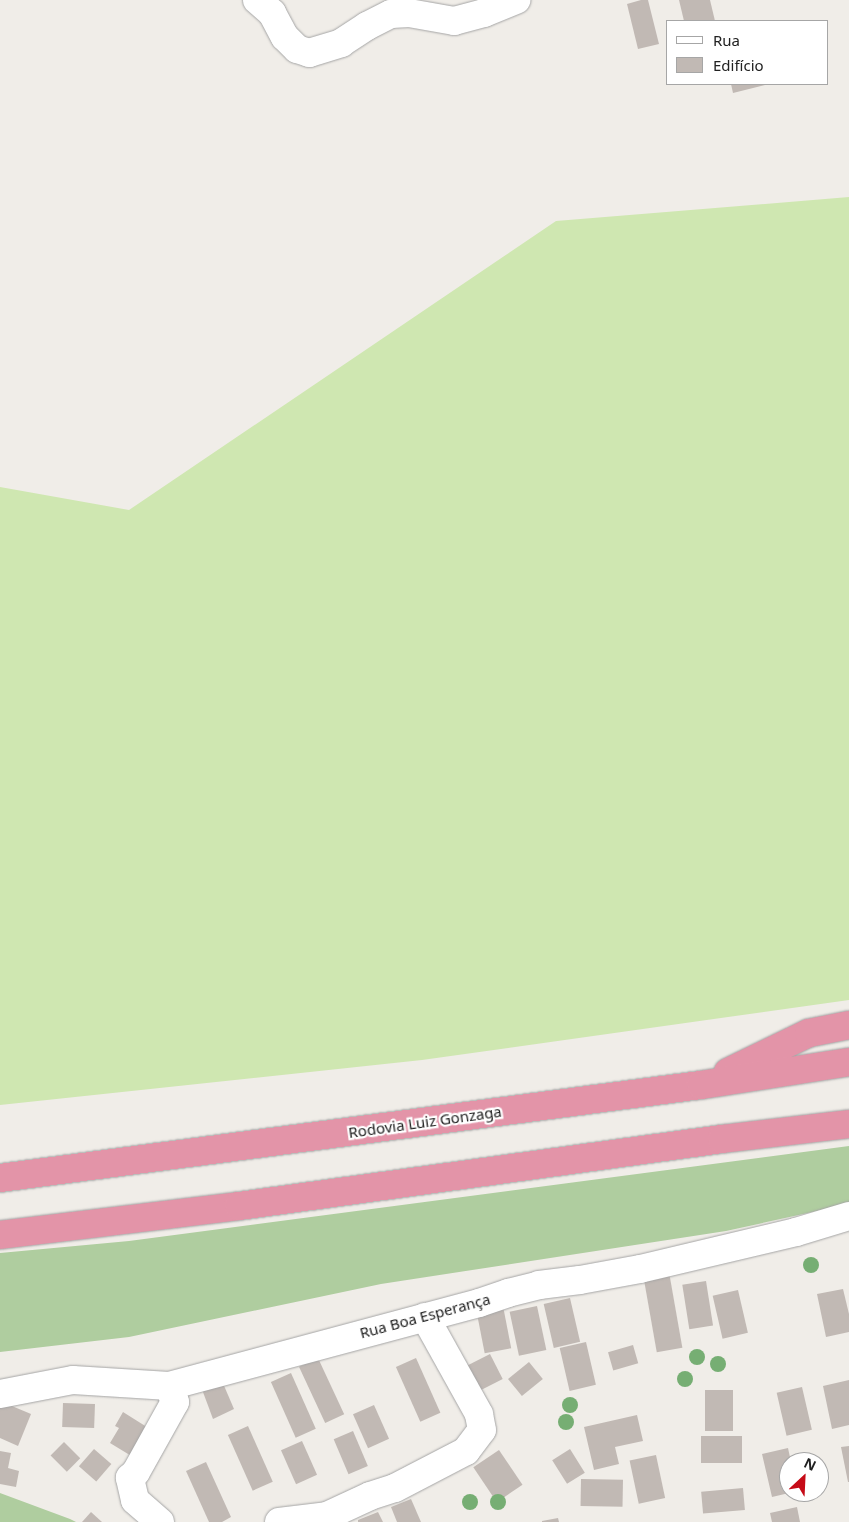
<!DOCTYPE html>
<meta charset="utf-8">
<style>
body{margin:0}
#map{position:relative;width:849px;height:1522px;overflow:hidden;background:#f0ede8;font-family:"Noto Sans",sans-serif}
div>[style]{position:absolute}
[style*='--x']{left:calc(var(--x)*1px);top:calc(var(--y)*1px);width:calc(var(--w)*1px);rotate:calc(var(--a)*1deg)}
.grass>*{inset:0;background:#cfe7b1}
.forest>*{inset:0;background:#afcd9f}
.building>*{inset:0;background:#c1b9b4;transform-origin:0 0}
.roads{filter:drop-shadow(0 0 1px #a5a5a5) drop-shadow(0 0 1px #a5a5a5)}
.minor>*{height:28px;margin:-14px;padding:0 14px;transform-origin:14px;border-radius:14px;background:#fff}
.highway>*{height:28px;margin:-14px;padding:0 14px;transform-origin:14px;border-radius:14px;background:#e394a8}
.trees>*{width:16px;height:16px;margin:-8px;border-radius:50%;background:#76ae73}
span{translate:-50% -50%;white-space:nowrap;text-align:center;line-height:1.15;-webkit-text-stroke:4.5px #fff;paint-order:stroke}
.street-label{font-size:15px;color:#212121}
.legend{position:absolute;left:666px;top:20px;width:162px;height:65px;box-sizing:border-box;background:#fff;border:1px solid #a6a6a6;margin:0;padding:6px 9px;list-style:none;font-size:15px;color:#212121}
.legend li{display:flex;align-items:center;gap:10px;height:25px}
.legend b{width:25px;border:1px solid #a6a6a6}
.north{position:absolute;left:779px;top:1452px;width:50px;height:50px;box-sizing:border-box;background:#fff;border:1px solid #a6a6a6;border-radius:50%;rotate:25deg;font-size:14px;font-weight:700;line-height:20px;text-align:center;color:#212121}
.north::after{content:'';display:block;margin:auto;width:18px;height:22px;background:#c60b17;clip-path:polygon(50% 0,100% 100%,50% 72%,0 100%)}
</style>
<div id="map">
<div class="grass">
<div style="clip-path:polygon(849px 197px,849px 1000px,422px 1060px,0 1105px,0 487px,129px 510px,556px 221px)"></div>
</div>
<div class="forest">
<div style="clip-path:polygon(849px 1146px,849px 1204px,726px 1231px,381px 1284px,129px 1337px,0 1352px,0 1253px,129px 1241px)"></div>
<div style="clip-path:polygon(0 1493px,70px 1519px,76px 1522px,0 1522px)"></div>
</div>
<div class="building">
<div style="clip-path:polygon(641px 0,648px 0,659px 44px,638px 49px,627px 4px)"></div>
<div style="clip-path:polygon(679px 0,710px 0,715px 21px,684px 21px)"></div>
<div style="clip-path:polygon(731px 84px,769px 84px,733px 93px)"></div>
<div style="left:669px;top:1272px;width:77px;height:26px;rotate:80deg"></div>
<div style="left:706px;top:1281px;width:45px;height:24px;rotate:81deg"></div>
<div style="clip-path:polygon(843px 1289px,849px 1314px,849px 1332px,826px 1337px,817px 1294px)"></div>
<div style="left:738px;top:1290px;width:44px;height:26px;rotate:77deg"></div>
<div style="left:570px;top:1298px;width:45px;height:27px;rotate:77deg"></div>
<div style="left:503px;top:1306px;width:43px;height:27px;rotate:79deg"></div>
<div style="left:537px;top:1306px;width:45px;height:28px;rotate:78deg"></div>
<div style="left:586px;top:1342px;width:44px;height:27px;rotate:77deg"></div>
<div style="left:633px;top:1345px;width:19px;height:26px;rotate:74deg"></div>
<div style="left:490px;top:1354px;width:28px;height:32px;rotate:63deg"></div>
<div style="left:318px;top:1358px;width:62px;height:21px;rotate:65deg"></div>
<div style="left:416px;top:1358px;width:60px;height:22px;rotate:66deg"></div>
<div style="left:529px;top:1362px;width:22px;height:27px;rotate:51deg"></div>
<div style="left:291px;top:1373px;width:61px;height:22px;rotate:66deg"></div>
<div style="clip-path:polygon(219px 1374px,234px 1409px,213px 1419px,200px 1384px)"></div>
<div style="clip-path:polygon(849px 1380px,849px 1425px,832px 1429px,823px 1386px)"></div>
<div style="left:802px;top:1387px;width:44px;height:26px;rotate:77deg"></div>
<div style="left:705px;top:1390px;width:28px;height:41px"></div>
<div style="clip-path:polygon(0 1401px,31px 1414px,18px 1446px,0 1438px)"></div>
<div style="left:63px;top:1403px;width:32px;height:24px;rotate:2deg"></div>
<div style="left:374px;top:1405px;width:37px;height:23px;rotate:66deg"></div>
<div style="clip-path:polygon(123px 1412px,150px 1429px,133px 1457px,110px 1443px,119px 1428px,115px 1426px)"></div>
<div style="clip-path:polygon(637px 1415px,643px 1441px,615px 1447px,619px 1464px,594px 1470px,584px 1427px)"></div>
<div style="left:248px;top:1426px;width:61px;height:22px;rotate:66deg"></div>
<div style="left:353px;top:1431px;width:38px;height:21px;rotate:67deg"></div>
<div style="left:701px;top:1436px;width:41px;height:27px"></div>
<div style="left:302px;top:1441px;width:37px;height:23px;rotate:66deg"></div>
<div style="left:64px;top:1442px;width:23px;height:19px;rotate:45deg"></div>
<div style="clip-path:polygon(849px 1446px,849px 1482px,848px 1482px,841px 1447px)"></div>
<div style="clip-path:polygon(788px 1448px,791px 1462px,789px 1462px,789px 1493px,772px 1497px,762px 1454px)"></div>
<div style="left:94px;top:1449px;width:23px;height:23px;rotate:41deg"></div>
<div style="left:570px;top:1449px;width:28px;height:21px;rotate:58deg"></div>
<div style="left:499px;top:1450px;width:42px;height:31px;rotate:56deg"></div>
<div style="clip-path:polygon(0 1451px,11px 1453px,8px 1468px,19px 1471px,16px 1487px,0 1484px)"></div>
<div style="left:656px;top:1455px;width:44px;height:27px;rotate:78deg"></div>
<div style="clip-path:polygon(206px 1462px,231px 1517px,222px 1522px,209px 1522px,186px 1471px)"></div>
<div style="left:581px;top:1479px;width:42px;height:27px;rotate:1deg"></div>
<div style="left:743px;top:1488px;width:22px;height:42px;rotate:85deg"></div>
<div style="clip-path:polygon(411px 1499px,421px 1522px,397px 1522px,391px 1507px)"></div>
<div style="clip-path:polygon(797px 1507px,800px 1522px,772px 1522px,770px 1513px)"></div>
<div style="clip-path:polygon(91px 1512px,102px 1522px,82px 1522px)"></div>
<div style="clip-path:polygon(378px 1512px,383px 1522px,358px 1522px,358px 1520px)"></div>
<div style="clip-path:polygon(558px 1518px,559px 1522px,542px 1522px,542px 1521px)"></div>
</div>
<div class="roads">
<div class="minor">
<div style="--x:257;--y:0;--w:20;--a:41"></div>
<div style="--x:272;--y:13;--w:27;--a:62"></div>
<div style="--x:285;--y:37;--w:17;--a:45"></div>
<div style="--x:297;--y:49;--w:13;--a:18"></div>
<div style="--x:309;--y:53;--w:34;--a:-17"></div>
<div style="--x:341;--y:43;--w:31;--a:-33"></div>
<div style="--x:367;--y:26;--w:27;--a:-27"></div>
<div style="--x:391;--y:14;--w:18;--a:-3"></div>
<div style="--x:409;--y:13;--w:46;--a:10.1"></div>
<div style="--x:454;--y:21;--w:31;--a:-15"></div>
<div style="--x:484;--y:13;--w:35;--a:-22"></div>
<div style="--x:0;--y:1394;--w:74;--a:-10.9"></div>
<div style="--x:73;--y:1380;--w:96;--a:3.6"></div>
<div style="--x:169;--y:1386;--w:321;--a:-15"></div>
<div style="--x:479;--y:1303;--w:31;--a:-19"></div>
<div style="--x:508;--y:1293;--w:32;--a:-14"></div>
<div style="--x:539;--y:1285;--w:41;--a:-7"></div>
<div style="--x:580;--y:1280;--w:61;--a:-10.4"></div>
<div style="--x:640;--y:1269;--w:160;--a:-13.3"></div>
<div style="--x:796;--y:1232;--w:55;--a:-16.8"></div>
<div style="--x:160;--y:1522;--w:33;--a:-139"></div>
<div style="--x:135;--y:1500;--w:23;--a:-103"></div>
<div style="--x:130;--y:1478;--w:8;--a:-45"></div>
<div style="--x:136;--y:1472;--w:80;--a:-60.9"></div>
<div style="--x:175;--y:1402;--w:17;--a:-111"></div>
<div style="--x:279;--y:1522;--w:48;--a:-7.1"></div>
<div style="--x:327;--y:1516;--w:47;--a:-24.9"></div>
<div style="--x:370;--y:1496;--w:26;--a:-18"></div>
<div style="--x:395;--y:1488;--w:80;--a:-27.5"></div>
<div style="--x:466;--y:1451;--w:26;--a:-53"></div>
<div style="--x:482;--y:1430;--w:16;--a:-101"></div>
<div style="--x:479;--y:1414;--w:111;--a:-119.1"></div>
</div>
<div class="highway">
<div style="--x:728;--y:1072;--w:90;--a:-25.7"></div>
<div style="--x:809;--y:1033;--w:41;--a:-11.3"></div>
<div style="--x:0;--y:1178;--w:707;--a:-7.56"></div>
<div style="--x:701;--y:1085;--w:150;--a:-8.8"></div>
<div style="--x:0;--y:1235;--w:241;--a:-6.9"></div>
<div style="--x:239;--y:1206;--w:488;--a:-7.9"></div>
<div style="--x:722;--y:1139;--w:128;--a:-6.7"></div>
</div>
</div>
<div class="trees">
<div style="left:811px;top:1265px"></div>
<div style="left:697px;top:1357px"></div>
<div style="left:718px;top:1364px"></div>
<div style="left:685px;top:1379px"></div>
<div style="left:570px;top:1405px"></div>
<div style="left:566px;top:1422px"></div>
<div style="left:470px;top:1502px"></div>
<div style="left:498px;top:1502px"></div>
</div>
<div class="street-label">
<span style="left:425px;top:1122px;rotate:-8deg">Rodovia Luiz Gonzaga</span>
<span style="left:425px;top:1316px;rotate:-15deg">Rua Boa Esperança</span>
</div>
<ul class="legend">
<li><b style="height:6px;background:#fff"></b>Rua</li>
<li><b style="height:14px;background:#c1b9b4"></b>Edifício</li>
</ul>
<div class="north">N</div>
</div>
